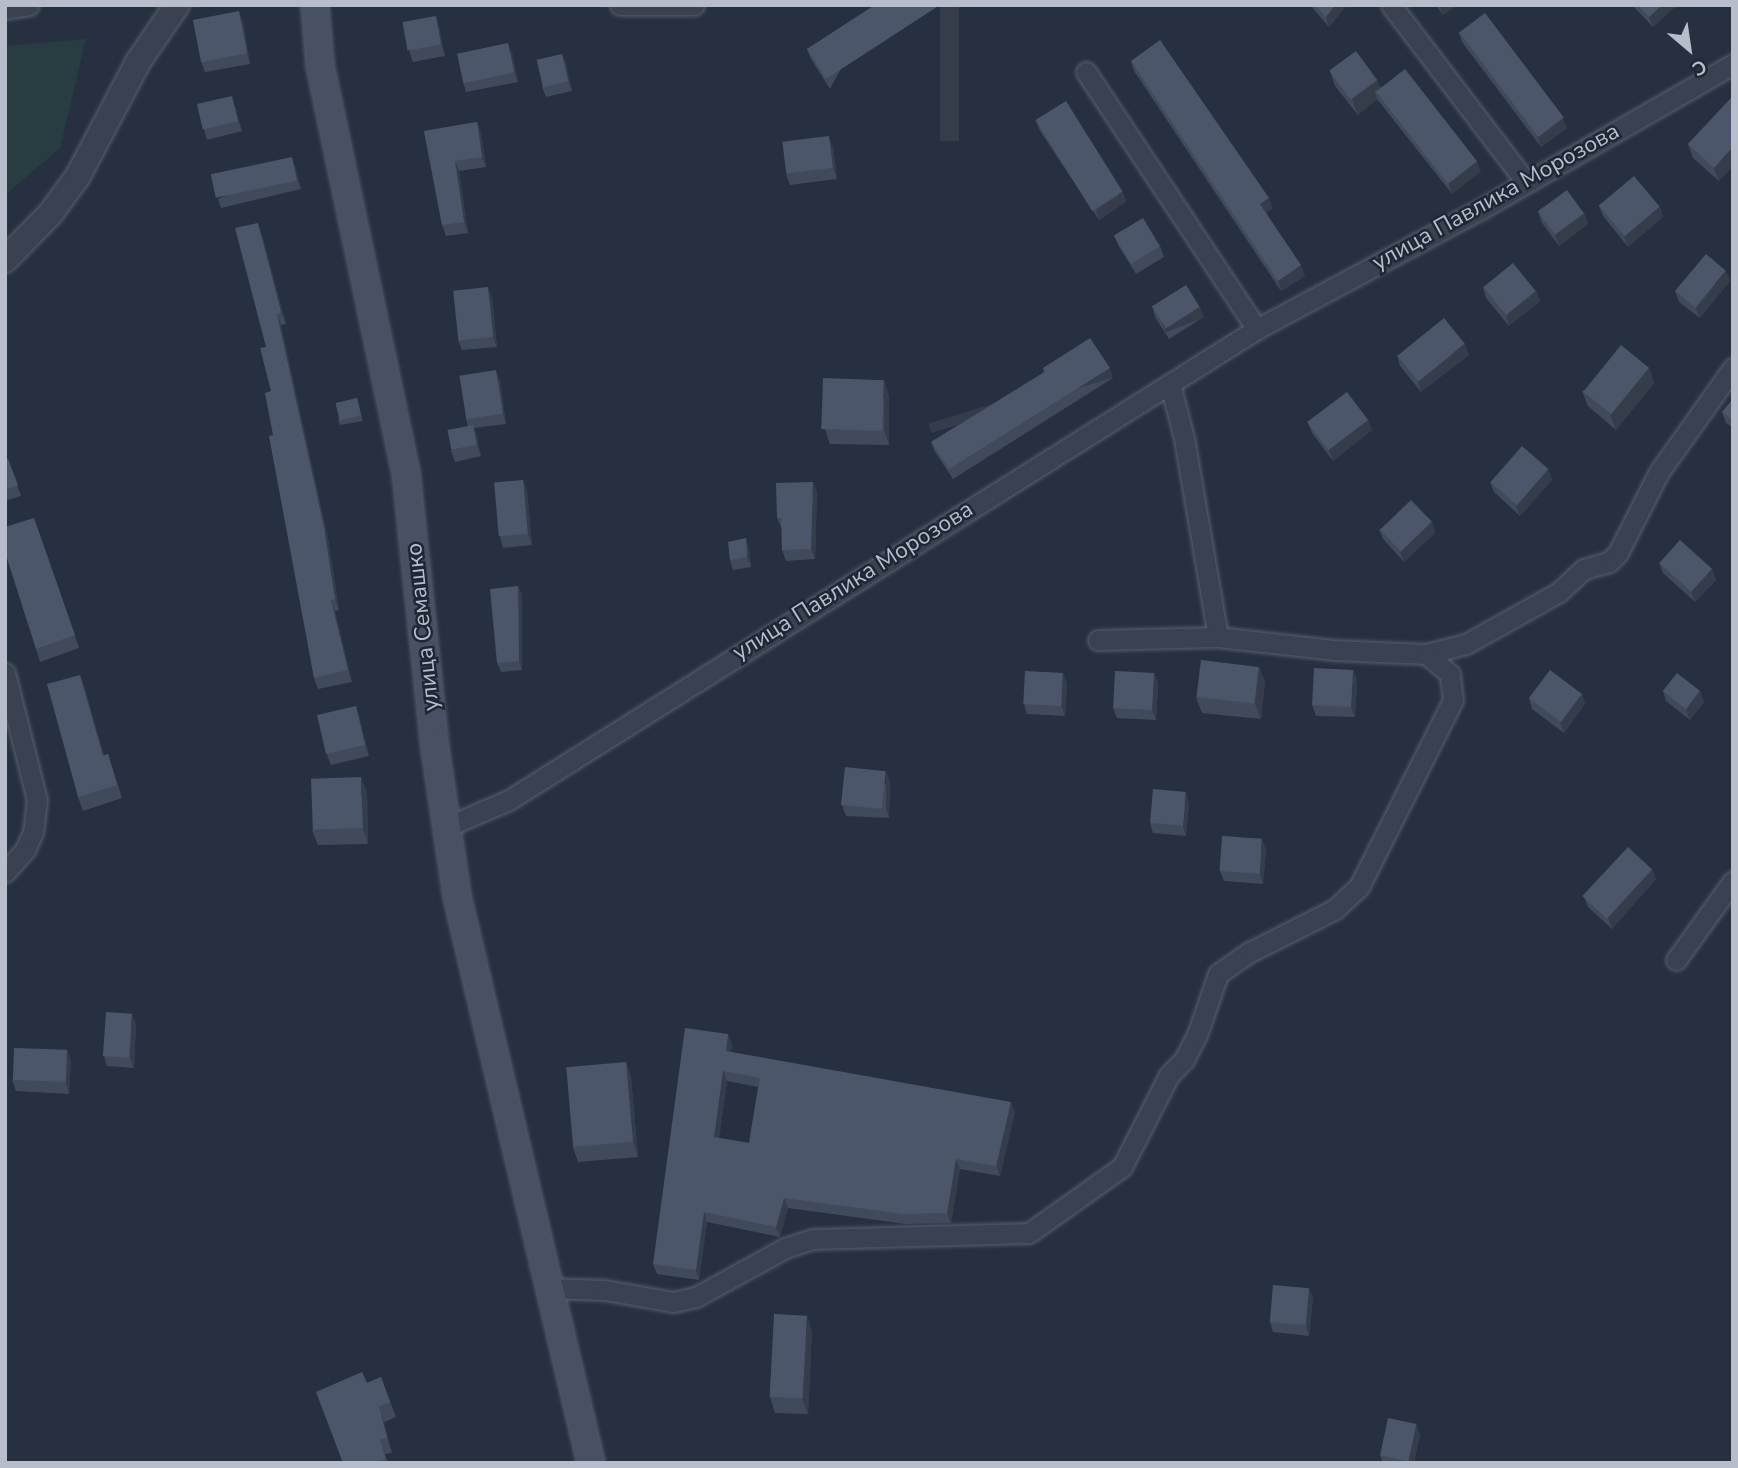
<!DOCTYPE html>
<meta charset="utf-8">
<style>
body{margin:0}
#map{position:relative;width:1738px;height:1468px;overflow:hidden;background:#263041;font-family:"Nunito Sans",sans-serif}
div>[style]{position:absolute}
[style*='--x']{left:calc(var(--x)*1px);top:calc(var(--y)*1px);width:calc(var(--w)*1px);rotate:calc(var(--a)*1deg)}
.green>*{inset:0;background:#283d42}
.roads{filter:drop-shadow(0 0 2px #58606e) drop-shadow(0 0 2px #58606e)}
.minor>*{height:19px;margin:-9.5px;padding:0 9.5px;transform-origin:9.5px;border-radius:9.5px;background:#3a4251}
.tertiary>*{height:24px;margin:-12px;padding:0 12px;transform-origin:12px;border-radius:12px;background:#3a4251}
.secondary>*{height:26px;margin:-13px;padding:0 13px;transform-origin:13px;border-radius:13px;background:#485164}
.wall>*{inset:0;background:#414a5b}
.shaded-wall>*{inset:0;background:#353c4a;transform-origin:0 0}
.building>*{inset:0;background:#4c566a;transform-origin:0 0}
span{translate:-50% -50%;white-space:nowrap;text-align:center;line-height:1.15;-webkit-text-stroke:5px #1f2736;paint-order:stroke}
.street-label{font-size:23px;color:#b7bdcb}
.frame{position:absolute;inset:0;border:7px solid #b7bdcb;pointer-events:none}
.north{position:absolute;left:1654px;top:14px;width:70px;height:70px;-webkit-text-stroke:5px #1f2736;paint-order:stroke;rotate:151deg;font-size:19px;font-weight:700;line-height:28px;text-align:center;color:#b7bdcb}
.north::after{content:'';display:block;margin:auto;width:24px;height:32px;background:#b7bdcb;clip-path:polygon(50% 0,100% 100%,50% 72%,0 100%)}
</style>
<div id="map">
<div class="green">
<div style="clip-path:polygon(86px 39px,60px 148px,5px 195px,5px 46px)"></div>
</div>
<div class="roads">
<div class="minor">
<div style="--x:620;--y:5;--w:74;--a:0"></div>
<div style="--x:1391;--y:5;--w:221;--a:52.7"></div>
<div style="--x:5;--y:9;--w:24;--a:-9"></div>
<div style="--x:1086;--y:72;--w:309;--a:56.4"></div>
<div style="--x:1170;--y:384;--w:56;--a:75.5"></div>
<div style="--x:1184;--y:438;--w:202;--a:80.3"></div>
<div style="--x:1098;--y:640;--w:120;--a:-1.4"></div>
<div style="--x:1218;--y:637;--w:116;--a:6.4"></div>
<div style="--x:1333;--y:650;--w:93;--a:2.5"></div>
<div style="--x:1426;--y:654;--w:41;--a:-14"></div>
<div style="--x:1466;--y:644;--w:107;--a:-29.2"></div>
<div style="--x:1559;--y:592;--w:34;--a:-43"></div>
<div style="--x:1584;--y:569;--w:26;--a:-16"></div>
<div style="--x:1609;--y:562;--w:13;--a:-45"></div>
<div style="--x:1618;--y:553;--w:91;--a:-63.2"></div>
<div style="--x:1659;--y:472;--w:128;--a:-54.6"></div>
<div style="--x:5;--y:673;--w:131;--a:75.9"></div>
<div style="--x:37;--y:800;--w:32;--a:97"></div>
<div style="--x:33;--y:832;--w:20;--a:114"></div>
<div style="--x:25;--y:850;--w:30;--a:132"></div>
<div style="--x:446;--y:827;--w:69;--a:-23.2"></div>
<div style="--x:509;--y:800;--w:884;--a:-32.2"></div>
<div style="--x:1257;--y:329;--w:254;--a:-28.2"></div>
<div style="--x:1481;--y:209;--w:291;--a:-29.9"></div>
<div style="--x:1676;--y:960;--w:97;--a:-54.2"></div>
<div style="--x:546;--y:1288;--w:59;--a:1.9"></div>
<div style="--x:605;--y:1290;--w:70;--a:9.9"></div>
<div style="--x:674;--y:1302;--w:23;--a:-13"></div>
<div style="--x:696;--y:1297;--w:102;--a:-28.8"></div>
<div style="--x:785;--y:1248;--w:29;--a:-18"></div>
<div style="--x:813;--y:1239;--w:216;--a:-1.6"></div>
<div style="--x:1029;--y:1233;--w:114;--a:-35.4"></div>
<div style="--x:1122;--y:1167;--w:103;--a:-62.9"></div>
<div style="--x:1169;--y:1075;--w:21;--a:-45"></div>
<div style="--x:1184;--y:1060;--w:28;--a:-63"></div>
<div style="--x:1197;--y:1035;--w:65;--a:-71"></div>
<div style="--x:1218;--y:974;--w:39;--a:-35"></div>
<div style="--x:1250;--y:952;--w:95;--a:-26.8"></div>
<div style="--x:1335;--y:909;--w:33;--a:-43"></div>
<div style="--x:1359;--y:887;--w:209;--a:-63.3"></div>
<div style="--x:1453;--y:700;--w:26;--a:-97"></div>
<div style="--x:1450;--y:674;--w:31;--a:-140"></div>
</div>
<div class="tertiary">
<div style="--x:5;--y:260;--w:66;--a:-45.6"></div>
<div style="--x:51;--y:213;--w:46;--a:-53.9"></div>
<div style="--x:78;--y:176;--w:129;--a:-62.2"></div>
<div style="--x:138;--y:62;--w:69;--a:-55.6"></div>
</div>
<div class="secondary">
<div style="--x:315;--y:5;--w:60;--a:85.2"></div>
<div style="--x:320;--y:65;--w:416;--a:78.1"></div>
<div style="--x:406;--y:472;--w:278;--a:84"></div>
<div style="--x:435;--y:748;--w:150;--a:81.5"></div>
<div style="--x:457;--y:896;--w:583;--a:76.7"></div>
</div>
</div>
<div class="wall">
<div style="clip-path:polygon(875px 5px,830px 89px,811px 59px,807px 49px)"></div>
<div style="clip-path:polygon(1310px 5px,1347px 5px,1329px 27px)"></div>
<div style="clip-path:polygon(1436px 5px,1457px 5px,1443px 15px)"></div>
<div style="clip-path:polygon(1632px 5px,1677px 5px,1653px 27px)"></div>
<div style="clip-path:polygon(243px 22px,250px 64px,205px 72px,201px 62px)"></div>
<div style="clip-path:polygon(439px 27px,445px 56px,413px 62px,409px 51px)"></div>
<div style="clip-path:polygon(1458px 31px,1567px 128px,1541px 147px,1462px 42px)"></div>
<div style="clip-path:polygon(512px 53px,518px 82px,466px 92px,463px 82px)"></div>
<div style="clip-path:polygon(562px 54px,566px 64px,572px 91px,546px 97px,542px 87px)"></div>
<div style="clip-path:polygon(1131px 61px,1273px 208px,1266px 213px,1305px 276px,1281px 291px,1134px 71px)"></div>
<div style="clip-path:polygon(1330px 71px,1377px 80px,1379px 86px,1481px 171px,1452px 194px,1377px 99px,1358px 115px,1335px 86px)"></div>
<div style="clip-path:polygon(1733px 96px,1719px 181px,1693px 158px,1688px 144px)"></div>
<div style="clip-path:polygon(235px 106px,242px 131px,207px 140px,204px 129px)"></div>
<div style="clip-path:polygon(1036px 121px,1126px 202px,1099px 220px,1040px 131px)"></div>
<div style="clip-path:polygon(477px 122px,481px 133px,486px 167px,459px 171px,468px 233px,446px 236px,442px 225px,424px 131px)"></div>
<div style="clip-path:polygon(833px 147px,837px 179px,790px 185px,786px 174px)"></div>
<div style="clip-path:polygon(295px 166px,301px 189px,221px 208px,218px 199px)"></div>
<div style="clip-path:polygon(1599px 206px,1663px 217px,1628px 247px,1603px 216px)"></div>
<div style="clip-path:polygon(1538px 212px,1584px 213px,1588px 224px,1559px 246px,1542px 223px)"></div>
<div style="clip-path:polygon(262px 235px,286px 324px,281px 325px,328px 538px,339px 610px,335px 611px,352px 682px,318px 689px,314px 678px,273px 435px,271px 391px,266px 347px)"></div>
<div style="clip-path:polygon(1114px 235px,1160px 246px,1164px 257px,1136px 274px,1118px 245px)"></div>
<div style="clip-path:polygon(1730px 281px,1700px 318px,1679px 302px,1675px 291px)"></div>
<div style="clip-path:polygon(1483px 287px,1536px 291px,1540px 301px,1509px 326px,1486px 298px)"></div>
<div style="clip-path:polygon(492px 297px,497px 347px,462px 350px,458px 340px)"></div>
<div style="clip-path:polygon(1152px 306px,1204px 317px,1169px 339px,1155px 317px)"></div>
<div style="clip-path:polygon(1397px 355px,1469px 355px,1421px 392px,1400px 366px)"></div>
<div style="clip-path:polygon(1043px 368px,1113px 378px,953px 479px,935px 452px,931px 442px,1044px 372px)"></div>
<div style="clip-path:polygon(1649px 368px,1654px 383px,1616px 430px,1588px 406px,1582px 391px)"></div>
<div style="clip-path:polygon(500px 380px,506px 424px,474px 428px,481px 456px,455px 462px,451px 451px,468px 426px,466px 419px)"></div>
<div style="clip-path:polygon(889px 395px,889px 445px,830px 444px,825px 429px)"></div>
<div style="clip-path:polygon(357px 398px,363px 421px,340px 425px,338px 420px)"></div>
<div style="clip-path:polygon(1733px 399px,1733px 428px,1726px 423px,1722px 412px)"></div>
<div style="clip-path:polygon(1368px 420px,1372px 430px,1333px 461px,1312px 433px,1308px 423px)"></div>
<div style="clip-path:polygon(8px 459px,21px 496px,5px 501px,5px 460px)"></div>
<div style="clip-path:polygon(1548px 469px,1552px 480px,1520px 516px,1494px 492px,1490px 482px)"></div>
<div style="clip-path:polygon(523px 480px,527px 491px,532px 545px,503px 548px,500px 537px)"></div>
<div style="clip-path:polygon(817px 492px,815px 559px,786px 561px,782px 550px,782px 529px,777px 518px)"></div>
<div style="clip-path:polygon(34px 518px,79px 648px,40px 662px,36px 649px)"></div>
<div style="clip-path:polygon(1432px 522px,1435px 533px,1404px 562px,1383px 539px,1379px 529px)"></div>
<div style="clip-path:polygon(746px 538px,749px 549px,751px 567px,733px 570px,730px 560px)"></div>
<div style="clip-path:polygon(1659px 563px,1712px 569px,1716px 580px,1695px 602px,1663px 573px)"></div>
<div style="clip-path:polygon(518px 586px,522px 595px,522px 670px,501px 672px,497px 663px)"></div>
<div style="clip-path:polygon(1259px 667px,1265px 682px,1261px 719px,1202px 713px,1196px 697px)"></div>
<div style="clip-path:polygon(1353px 670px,1357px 680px,1355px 717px,1316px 716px,1312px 705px)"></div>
<div style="clip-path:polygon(1154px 673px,1158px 683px,1156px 720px,1117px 718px,1113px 708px)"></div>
<div style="clip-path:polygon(80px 675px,104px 755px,108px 754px,122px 798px,83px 811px,78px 797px)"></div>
<div style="clip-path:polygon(1067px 683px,1065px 716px,1027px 714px,1024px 704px)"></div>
<div style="clip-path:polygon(1663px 691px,1700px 691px,1704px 702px,1690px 720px,1666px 701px)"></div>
<div style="clip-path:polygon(1582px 694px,1585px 704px,1564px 733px,1532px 709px,1529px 698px)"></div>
<div style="clip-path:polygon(356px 706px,359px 716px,369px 756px,331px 765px,327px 755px)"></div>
<div style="clip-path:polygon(890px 781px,889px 818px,846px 816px,842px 805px)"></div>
<div style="clip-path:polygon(367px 792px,368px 844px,318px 845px,312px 830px)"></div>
<div style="clip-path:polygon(1189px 802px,1186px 836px,1153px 833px,1150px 823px)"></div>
<div style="clip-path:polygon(1266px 849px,1263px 884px,1224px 881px,1220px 871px)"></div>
<div style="clip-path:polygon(1652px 869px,1656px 879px,1612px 929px,1588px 907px,1584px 897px)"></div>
<div style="clip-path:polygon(136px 1024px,134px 1068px,107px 1066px,104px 1056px)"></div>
<div style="clip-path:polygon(evenodd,728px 1034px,732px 1044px,731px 1052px,1015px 1112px,1000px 1176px,960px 1169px,951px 1223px,906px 1224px,788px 1208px,780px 1237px,707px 1222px,699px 1280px,657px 1274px,653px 1264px,728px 1034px,727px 1081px,758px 1087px,749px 1143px,719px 1138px,727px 1081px)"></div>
<div style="clip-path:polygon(67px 1050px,71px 1061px,69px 1094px,16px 1091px,12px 1080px)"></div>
<div style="clip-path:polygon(626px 1062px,631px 1077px,638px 1157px,578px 1162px,573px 1147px)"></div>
<div style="clip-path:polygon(1309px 1288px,1313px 1298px,1309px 1336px,1273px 1332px,1270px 1322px)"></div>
<div style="clip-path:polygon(812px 1331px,808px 1414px,775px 1413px,770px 1397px)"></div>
<div style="clip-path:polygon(381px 1377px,396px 1417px,384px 1422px,392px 1453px,385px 1454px,388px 1463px,342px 1463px,367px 1383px)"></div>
<div style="clip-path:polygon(1420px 1434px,1414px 1463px,1383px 1463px,1380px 1455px)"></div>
</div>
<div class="shaded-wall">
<div style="left:940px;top:5px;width:19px;height:136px"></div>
<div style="clip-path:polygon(1335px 5px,1347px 5px,1329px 27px,1326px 17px)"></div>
<div style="clip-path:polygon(1439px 5px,1457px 5px,1443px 15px)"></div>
<div style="clip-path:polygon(1662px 5px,1677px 5px,1653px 27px,1649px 17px)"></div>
<div style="clip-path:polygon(239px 11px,243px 22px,250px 64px,247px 53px)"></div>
<div style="clip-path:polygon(436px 16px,439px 27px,445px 56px,441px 45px)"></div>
<div style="clip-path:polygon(508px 43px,512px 53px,518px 82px,514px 72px)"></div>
<div style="clip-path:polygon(562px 54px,566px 64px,572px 91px,568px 81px)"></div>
<div style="clip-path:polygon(1377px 80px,1382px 95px,1374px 90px,1377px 99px,1358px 115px,1352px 99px)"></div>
<div style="clip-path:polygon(232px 96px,235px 106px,242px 131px,238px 121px)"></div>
<div style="clip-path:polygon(1563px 118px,1567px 128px,1541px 147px,1537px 136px)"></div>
<div style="clip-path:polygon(477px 122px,481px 133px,486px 167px,482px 157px)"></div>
<div style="clip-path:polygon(829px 136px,833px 147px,837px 179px,833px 168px)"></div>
<div style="clip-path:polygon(1733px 147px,1733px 166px,1719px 181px,1714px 168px)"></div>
<div style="clip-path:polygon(292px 157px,295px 166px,301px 189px,297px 180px)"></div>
<div style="clip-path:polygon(455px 161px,459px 171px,468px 233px,464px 222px)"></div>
<div style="clip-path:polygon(1477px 161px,1481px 171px,1452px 194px,1448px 183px)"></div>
<div style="clip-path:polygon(1123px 192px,1126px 202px,1099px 220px,1096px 210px)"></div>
<div style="clip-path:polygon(1269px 198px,1273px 208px,1264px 214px,1260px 204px)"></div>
<div style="clip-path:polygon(1660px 207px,1663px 217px,1628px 247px,1624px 236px)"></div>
<div style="clip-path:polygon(1584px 213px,1588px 224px,1559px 246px,1555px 235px)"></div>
<div style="clip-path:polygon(258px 223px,262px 235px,286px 324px,281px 312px)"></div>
<div style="clip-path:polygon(1301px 265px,1305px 276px,1281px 291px,1278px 281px)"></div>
<div style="clip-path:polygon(1726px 271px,1730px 281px,1700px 318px,1696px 308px)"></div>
<div style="clip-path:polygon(488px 287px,492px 297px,497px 347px,493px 337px)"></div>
<div style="clip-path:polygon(1536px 291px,1540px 301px,1509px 326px,1506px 315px)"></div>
<div style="left:1200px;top:307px;width:11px;height:41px;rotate:68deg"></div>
<div style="clip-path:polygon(277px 314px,281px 325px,328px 538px,339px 610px,335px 599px)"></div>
<div style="clip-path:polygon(1465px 344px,1469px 355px,1421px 392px,1418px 382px)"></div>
<div style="left:1110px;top:368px;width:10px;height:190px;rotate:73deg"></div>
<div style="clip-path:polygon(1649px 368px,1654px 383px,1616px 430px,1610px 414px)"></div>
<div style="clip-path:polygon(496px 370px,500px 380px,506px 424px,503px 413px)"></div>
<div style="clip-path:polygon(884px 380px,889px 395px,889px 445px,884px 430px)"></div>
<div style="clip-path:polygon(1368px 420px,1372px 430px,1333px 461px,1329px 450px)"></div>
<div style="clip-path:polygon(473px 425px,477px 435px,481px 456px,477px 445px)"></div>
<div style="clip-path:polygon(1548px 469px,1552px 480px,1520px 516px,1516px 505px)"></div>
<div style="clip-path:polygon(523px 480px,527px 491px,532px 545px,528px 534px)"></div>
<div style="clip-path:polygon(813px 482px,817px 492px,815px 559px,811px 549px)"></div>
<div style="clip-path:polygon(1432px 522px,1435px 533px,1404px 562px,1400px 552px)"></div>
<div style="clip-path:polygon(746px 538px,749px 549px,751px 567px,747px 557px)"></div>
<div style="clip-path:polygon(1712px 569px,1716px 580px,1695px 602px,1691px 592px)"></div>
<div style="clip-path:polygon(518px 586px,522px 595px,522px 670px,519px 661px)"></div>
<div style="clip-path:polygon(331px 600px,335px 611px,352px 682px,348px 670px)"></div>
<div style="clip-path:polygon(1259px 667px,1265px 682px,1261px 719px,1255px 704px)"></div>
<div style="clip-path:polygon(1353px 670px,1357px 680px,1355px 717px,1351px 707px)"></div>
<div style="clip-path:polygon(1063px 673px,1067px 683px,1065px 716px,1061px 705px)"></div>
<div style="clip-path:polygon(1154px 673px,1158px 683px,1156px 720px,1152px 710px)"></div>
<div style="clip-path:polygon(80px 675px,85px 688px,108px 769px,103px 756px)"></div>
<div style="clip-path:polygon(1700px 691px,1704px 702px,1690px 720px,1686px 710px)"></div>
<div style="clip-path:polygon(1582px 694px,1585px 704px,1564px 733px,1560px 722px)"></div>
<div style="clip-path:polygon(356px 706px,359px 716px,369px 756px,365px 745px)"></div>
<div style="clip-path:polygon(886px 771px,890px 781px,889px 818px,886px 808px)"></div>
<div style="clip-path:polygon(361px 777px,367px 792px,368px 844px,363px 828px)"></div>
<div style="clip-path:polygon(1186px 792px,1189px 802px,1186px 836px,1183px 826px)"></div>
<div style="clip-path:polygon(1262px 839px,1266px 849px,1263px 884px,1260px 874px)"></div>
<div style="clip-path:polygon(1652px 869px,1656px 879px,1612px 929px,1608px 918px)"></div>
<div style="clip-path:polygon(132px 1014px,136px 1024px,134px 1068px,130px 1058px)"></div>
<div style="clip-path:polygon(728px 1034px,732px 1044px,729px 1061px,726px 1051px)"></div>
<div style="clip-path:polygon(67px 1050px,71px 1061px,69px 1094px,66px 1083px)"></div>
<div style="clip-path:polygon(626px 1062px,631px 1077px,638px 1157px,633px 1142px)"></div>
<div style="clip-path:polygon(723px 1071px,727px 1081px,718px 1147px,714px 1137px)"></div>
<div style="clip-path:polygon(1011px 1102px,1015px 1112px,1000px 1176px,996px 1166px)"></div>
<div style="clip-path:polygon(956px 1159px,960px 1169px,951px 1223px,947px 1213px)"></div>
<div style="clip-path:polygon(784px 1198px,788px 1208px,780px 1237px,776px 1227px)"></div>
<div style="clip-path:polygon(704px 1212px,707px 1222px,699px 1280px,696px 1270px)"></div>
<div style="clip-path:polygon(1309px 1288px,1313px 1298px,1309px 1336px,1306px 1325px)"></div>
<div style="clip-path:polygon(807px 1316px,812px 1331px,808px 1414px,802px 1399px)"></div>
<div style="clip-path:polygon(379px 1406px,384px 1422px,392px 1453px,387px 1438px)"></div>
<div style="clip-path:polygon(1416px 1424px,1420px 1434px,1414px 1463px,1409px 1463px,1408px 1461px)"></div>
</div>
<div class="building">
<div style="clip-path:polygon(875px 5px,940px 5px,826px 79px,807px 49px)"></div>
<div style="clip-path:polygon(1315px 5px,1335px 5px,1326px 17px)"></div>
<div style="clip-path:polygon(1638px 5px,1662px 5px,1649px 17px)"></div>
<div style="left:239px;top:11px;width:43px;height:47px;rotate:79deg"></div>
<div style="left:1485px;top:13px;width:131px;height:32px;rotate:53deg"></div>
<div style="left:436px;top:16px;width:29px;height:34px;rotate:80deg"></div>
<div style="clip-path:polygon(1160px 40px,1269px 198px,1260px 204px,1301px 265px,1278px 281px,1131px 61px)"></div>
<div style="left:508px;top:43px;width:30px;height:52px;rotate:78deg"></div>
<div style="left:1356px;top:51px;width:36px;height:33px;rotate:54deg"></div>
<div style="left:562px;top:54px;width:28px;height:26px;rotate:77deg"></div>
<div style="left:1405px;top:69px;width:117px;height:37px;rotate:52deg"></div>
<div style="left:232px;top:96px;width:26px;height:36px;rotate:77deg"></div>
<div style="clip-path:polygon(1733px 96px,1733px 147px,1714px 168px,1688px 144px)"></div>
<div style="left:1066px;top:101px;width:107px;height:36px;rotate:58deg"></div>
<div style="clip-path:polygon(477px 122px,482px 157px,455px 161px,464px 222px,442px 225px,424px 131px)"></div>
<div style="left:829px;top:136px;width:32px;height:47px;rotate:83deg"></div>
<div style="left:292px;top:157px;width:24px;height:83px;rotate:78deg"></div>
<div style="left:1634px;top:176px;width:40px;height:46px;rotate:50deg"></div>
<div style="left:1567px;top:190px;width:29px;height:36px;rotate:54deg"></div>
<div style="left:1143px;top:218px;width:33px;height:34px;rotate:59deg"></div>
<div style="clip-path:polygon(258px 223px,281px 312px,277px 314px,324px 527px,335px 599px,331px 600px,348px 670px,314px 678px,269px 436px,273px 435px,265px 393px,271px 391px,260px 348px,266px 347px,235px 228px)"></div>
<div style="left:1706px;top:254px;width:26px;height:48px;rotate:40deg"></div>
<div style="left:1513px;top:263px;width:36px;height:38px;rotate:51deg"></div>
<div style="left:1186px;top:285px;width:26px;height:40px;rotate:58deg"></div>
<div style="left:488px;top:287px;width:50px;height:35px;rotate:84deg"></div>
<div style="left:1444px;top:318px;width:33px;height:60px;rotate:51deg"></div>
<div style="clip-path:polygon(1090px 338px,1110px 368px,949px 469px,931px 442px,1045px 372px,1043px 368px)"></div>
<div style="left:1621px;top:345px;width:36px;height:60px;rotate:39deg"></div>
<div style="left:496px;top:370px;width:44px;height:37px;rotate:81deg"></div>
<div style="left:823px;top:378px;width:61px;height:51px;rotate:2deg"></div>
<div style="left:1347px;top:392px;width:35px;height:50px;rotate:53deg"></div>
<div style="left:357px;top:398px;width:18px;height:22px;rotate:77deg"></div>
<div style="clip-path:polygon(1733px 399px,1733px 420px,1722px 412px)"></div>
<div style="left:473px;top:425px;width:20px;height:26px;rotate:79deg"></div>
<div style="left:1522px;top:446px;width:35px;height:48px;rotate:41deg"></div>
<div style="clip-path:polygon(8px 459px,18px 485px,5px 490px,5px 460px)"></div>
<div style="left:523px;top:480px;width:54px;height:29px;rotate:85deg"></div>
<div style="clip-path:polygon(813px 482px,811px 549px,782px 550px,781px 518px,777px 518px,776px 483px)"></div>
<div style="left:1411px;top:500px;width:30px;height:43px;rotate:46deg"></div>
<div style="clip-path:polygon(34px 518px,75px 635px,36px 649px,5px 552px,5px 527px)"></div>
<div style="clip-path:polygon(746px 538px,747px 557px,730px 560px,728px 542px)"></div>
<div style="left:1680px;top:540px;width:43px;height:31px;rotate:42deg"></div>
<div style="clip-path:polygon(518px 586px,519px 661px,497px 663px,490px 589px)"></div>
<div style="left:1201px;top:660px;width:58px;height:37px;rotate:7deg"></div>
<div style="left:1314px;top:668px;width:39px;height:37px;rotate:3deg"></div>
<div style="left:1550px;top:670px;width:40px;height:35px;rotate:37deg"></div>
<div style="left:1025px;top:671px;width:38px;height:33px;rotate:3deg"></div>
<div style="left:1115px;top:671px;width:39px;height:37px;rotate:3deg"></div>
<div style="left:1677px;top:673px;width:29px;height:23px;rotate:38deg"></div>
<div style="clip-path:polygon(80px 675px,103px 756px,108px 754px,117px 785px,78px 797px,47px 684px)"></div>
<div style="left:356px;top:706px;width:40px;height:40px;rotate:77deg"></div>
<div style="left:845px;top:767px;width:41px;height:38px;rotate:6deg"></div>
<div style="left:361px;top:777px;width:51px;height:50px;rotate:88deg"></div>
<div style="left:1153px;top:789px;width:33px;height:34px;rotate:5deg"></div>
<div style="left:1222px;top:836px;width:40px;height:35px;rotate:4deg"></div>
<div style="left:1628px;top:847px;width:33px;height:67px;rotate:43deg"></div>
<div style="left:106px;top:1012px;width:26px;height:44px;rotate:4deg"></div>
<div style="clip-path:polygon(evenodd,685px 1028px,728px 1034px,726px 1051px,1011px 1102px,996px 1166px,956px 1159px,947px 1213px,903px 1214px,784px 1198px,776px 1227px,704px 1212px,696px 1270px,653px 1264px,685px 1028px,723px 1071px,760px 1078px,749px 1143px,714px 1137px,723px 1071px)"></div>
<div style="left:14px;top:1048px;width:53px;height:32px;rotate:2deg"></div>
<div style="left:626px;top:1062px;width:80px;height:60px;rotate:85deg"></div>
<div style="left:1273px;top:1285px;width:36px;height:37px;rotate:5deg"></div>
<div style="left:774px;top:1314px;width:33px;height:83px;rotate:3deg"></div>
<div style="clip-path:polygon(362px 1372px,367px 1383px,381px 1377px,390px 1402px,379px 1406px,387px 1438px,380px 1439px,385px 1459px,373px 1463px,343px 1463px,316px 1392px)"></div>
<div style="left:1388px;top:1418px;width:29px;height:38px;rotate:12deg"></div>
</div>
<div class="street-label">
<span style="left:1496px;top:197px;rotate:-29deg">улица Павлика Морозова</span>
<span style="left:853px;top:581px;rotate:-32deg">улица Павлика Морозова</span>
<span style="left:423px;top:627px;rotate:-96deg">улица Семашко</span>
</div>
<div class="frame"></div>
<div class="north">С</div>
</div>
